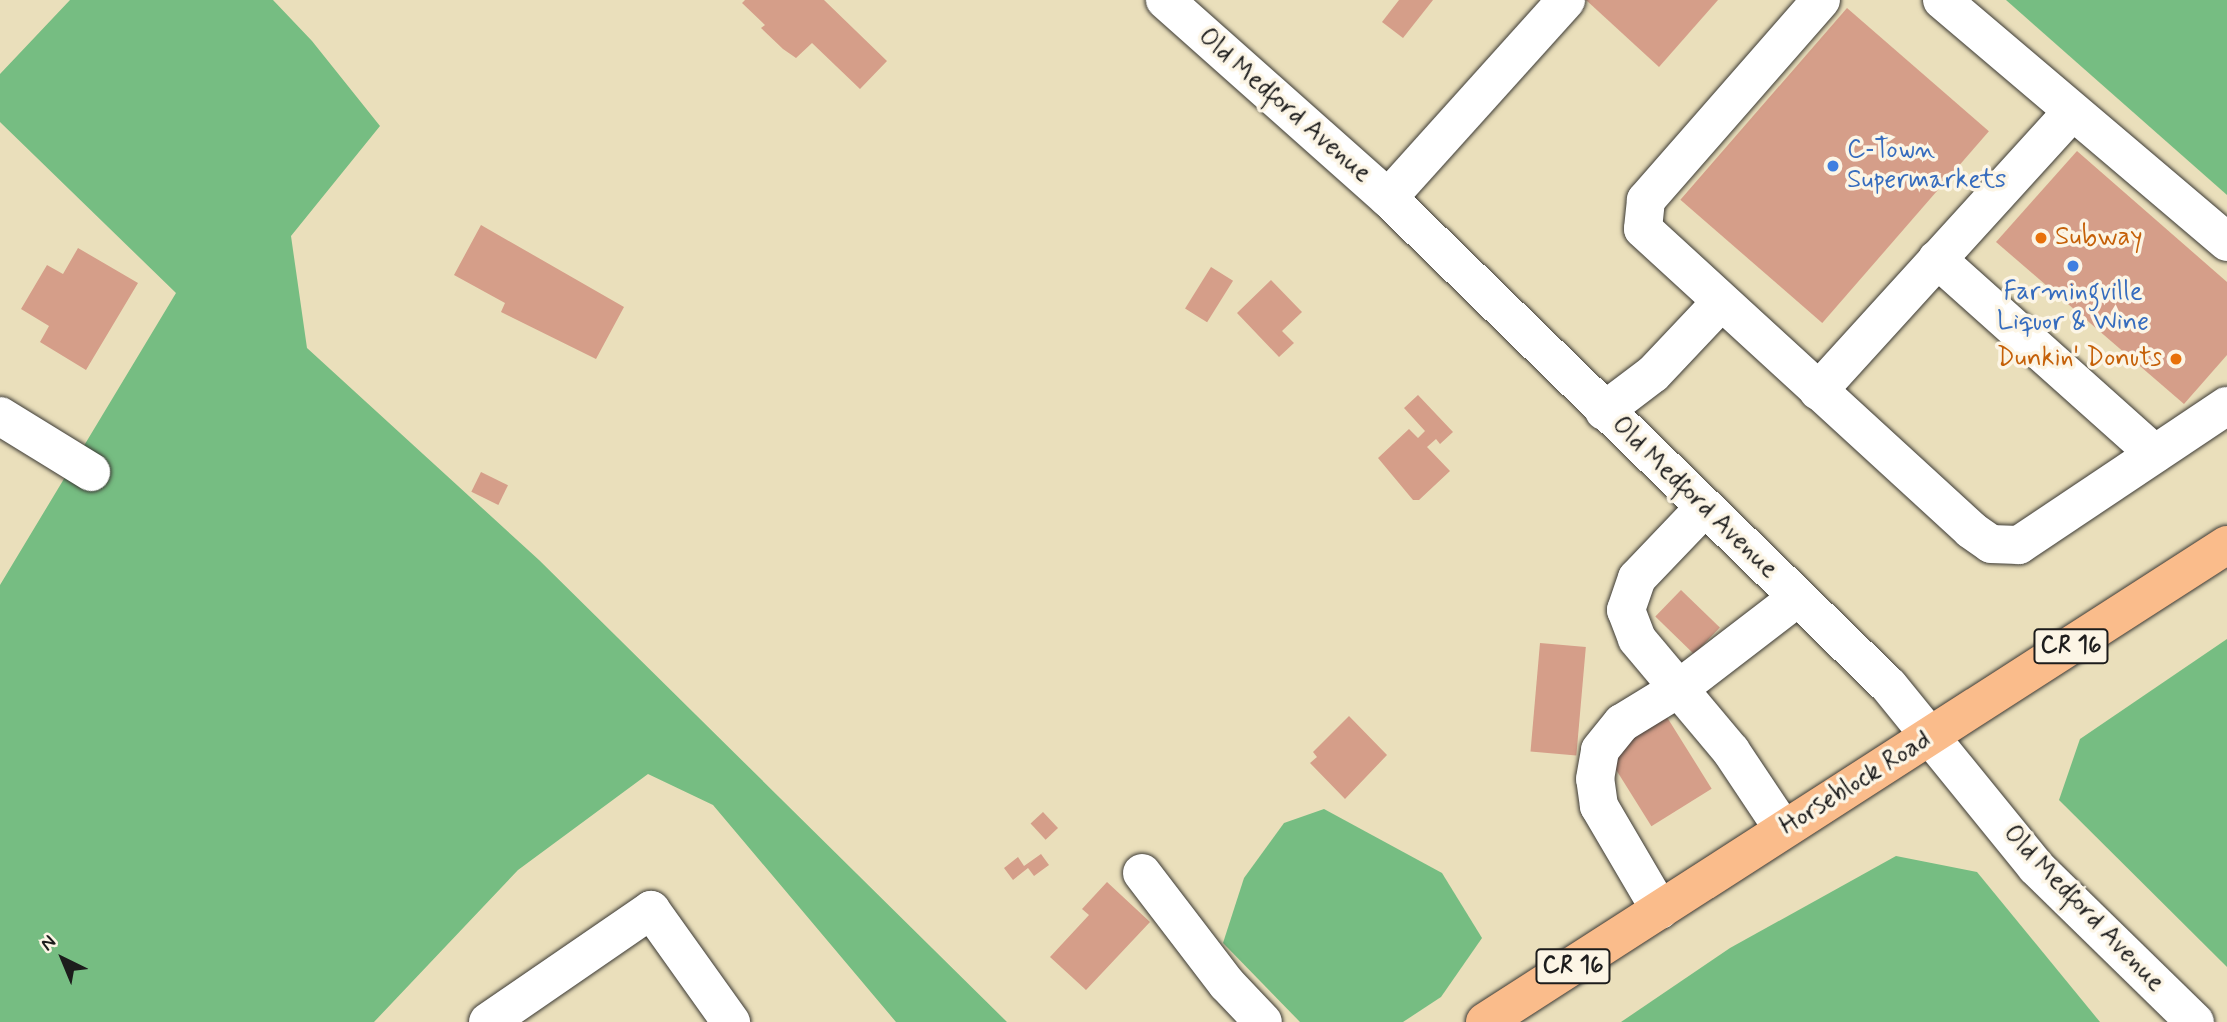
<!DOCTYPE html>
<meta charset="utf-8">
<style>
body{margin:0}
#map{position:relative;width:2227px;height:1022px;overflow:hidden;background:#eadfbb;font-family:Mynerve,sans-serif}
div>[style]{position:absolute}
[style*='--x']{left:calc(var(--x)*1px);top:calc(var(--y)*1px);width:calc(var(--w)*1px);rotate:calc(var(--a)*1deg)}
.forest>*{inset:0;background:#76bd82}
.building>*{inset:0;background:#d59e89;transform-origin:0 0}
.roads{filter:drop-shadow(0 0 2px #3b3934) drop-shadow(0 0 2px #3b3934)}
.minor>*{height:38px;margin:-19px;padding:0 19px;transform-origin:19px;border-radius:19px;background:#fff}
.major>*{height:38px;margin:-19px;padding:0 19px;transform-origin:19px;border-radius:19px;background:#fabc8b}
.dots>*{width:19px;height:19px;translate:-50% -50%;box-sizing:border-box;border:4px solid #fcf5e5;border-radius:50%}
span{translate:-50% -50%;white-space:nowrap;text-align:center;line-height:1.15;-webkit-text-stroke:7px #fcf5e5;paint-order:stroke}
.shield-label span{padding:2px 5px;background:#fcf5e5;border:2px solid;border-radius:5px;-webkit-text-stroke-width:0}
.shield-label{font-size:24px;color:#1c1c1c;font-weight:700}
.street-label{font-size:26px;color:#1c1c1c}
.shop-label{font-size:26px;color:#366cbe}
.left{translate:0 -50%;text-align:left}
.food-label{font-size:26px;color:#c56008}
.right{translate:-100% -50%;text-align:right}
.north{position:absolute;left:28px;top:924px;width:70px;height:70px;-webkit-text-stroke:5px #fcf5e5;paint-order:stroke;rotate:317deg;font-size:19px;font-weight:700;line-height:28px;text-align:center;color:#1c1c1c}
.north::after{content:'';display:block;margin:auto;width:24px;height:32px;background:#1c1c1c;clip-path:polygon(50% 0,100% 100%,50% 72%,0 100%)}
</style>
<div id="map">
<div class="forest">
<div style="clip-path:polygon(70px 0,273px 0,312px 41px,380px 126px,291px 236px,307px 348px,539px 560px,1007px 1022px,896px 1022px,713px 805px,648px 774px,518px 870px,374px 1022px,0 1022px,0 585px,176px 293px,0 122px,0 74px)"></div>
<div style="clip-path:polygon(2006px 0,2227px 0,2227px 195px)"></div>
<div style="clip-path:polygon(2227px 639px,2227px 967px,2059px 800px,2080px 739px)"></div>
<div style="clip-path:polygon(1324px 809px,1442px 873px,1482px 938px,1441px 997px,1403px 1022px,1300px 1022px,1223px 943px,1244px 878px,1284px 823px)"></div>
<div style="clip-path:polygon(1896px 856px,1977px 872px,2100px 1022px,1621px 1022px,1730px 948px)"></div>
</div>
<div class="building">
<div style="clip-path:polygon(745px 0,824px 0,887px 61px,860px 89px,812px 43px,796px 58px,783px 49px,761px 28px,765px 25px,742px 3px)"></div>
<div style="clip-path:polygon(1399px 0,1433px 0,1403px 38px,1382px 22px)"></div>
<div style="clip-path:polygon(1586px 0,1718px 0,1659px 67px)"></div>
<div style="left:1847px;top:8px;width:188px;height:254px;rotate:41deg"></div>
<div style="clip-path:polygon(2077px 151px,2227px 282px,2227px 355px,2184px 404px,1996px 242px)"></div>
<div style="clip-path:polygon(481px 225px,624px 307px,596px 359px,501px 312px,505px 303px,454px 275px)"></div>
<div style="clip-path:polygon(78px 248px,138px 283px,86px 370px,40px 342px,49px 326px,21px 309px,47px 265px,63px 274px)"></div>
<div style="left:1211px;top:267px;width:26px;height:49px;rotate:32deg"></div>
<div style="clip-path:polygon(1271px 280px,1302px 312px,1282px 331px,1294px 343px,1279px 357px,1237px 313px)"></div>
<div style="clip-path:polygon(1418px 395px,1453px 432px,1440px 444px,1436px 439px,1427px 447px,1450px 471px,1419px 500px,1413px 500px,1378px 458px,1409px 429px,1418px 438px,1425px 431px,1404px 408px)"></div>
<div style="left:481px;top:472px;width:30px;height:22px;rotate:26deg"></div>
<div style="left:1681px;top:590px;width:54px;height:37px;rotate:44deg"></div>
<div style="left:1540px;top:643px;width:46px;height:109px;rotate:5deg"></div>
<div style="left:1665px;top:714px;width:88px;height:71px;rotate:58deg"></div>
<div style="clip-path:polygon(1349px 716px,1387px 755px,1345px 799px,1310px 763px,1317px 757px,1313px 752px)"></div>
<div style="left:1043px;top:812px;width:22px;height:17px;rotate:47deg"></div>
<div style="clip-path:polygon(1041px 854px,1049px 865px,1034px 876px,1028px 868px,1013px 880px,1004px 868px,1018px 857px,1024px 866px)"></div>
<div style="clip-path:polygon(1107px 882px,1150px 922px,1086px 990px,1050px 957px,1089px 915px,1082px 909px)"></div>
</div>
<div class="roads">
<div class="minor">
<div style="--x:1165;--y:0;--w:298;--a:41.6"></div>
<div style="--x:1388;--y:198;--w:699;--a:44.25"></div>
<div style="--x:1889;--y:686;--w:233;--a:50.9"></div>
<div style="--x:2036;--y:867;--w:222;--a:44.3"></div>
<div style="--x:1821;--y:0;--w:266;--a:131.2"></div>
<div style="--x:1646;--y:200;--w:29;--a:96"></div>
<div style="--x:1643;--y:229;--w:445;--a:42.5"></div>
<div style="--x:1971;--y:530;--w:24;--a:35"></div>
<div style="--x:1991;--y:544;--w:28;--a:2"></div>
<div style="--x:2019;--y:545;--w:250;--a:-33.8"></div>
<div style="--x:1942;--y:0;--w:374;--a:40.3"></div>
<div style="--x:1388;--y:198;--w:266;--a:-48"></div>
<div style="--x:1937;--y:259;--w:292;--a:41.8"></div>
<div style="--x:1818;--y:391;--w:377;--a:-47.7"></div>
<div style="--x:1604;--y:411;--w:61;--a:-37.1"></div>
<div style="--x:1653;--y:374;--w:99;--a:-46.6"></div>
<div style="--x:0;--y:416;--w:107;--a:31.6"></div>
<div style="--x:1704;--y:508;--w:97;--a:133.7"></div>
<div style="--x:1637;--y:578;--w:34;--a:109"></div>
<div style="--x:1626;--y:610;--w:31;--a:69"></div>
<div style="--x:1637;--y:639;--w:146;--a:50"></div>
<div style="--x:1731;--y:751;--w:94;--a:56.3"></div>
<div style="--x:1142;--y:873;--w:140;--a:52.6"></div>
<div style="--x:1227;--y:984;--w:52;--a:46.5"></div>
<div style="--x:1660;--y:910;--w:121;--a:-120.4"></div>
<div style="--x:1599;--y:806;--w:27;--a:-98"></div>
<div style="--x:1595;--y:779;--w:29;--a:-80"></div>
<div style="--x:1600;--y:750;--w:35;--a:-51"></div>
<div style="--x:1622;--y:723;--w:69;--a:-31.4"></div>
<div style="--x:1681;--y:687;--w:146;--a:-37.5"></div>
<div style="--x:488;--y:1022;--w:198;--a:-34.5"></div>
<div style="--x:651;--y:910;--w:138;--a:54.5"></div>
</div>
<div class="major">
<div style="--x:1485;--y:1022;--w:882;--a:-32.74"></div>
</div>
</div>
<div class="dots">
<div style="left:1833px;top:166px;background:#3f7fe0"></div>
<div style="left:2041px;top:238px;background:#e8710a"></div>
<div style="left:2073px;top:266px;background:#3f7fe0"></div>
<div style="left:2176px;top:359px;background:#e8710a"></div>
</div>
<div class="shield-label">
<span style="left:2071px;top:646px">CR 16</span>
<span style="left:1573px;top:966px">CR 16</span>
</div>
<div class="street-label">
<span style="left:1284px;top:106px;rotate:41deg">Old Medford Avenue</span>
<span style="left:1694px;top:498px;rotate:44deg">Old Medford Avenue</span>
<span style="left:1856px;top:784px;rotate:-32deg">Horseblock Road</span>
<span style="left:2083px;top:909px;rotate:46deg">Old Medford Avenue</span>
</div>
<div class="shop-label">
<span class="left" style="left:1847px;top:166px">C‑Town<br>Supermarkets</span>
<span style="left:2073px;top:308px">Farmingville<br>Liquor &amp; Wine</span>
</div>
<div class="food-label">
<span class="left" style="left:2055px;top:238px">Subway</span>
<span class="right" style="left:2162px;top:359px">Dunkin' Donuts</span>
</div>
<div class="north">N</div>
</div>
